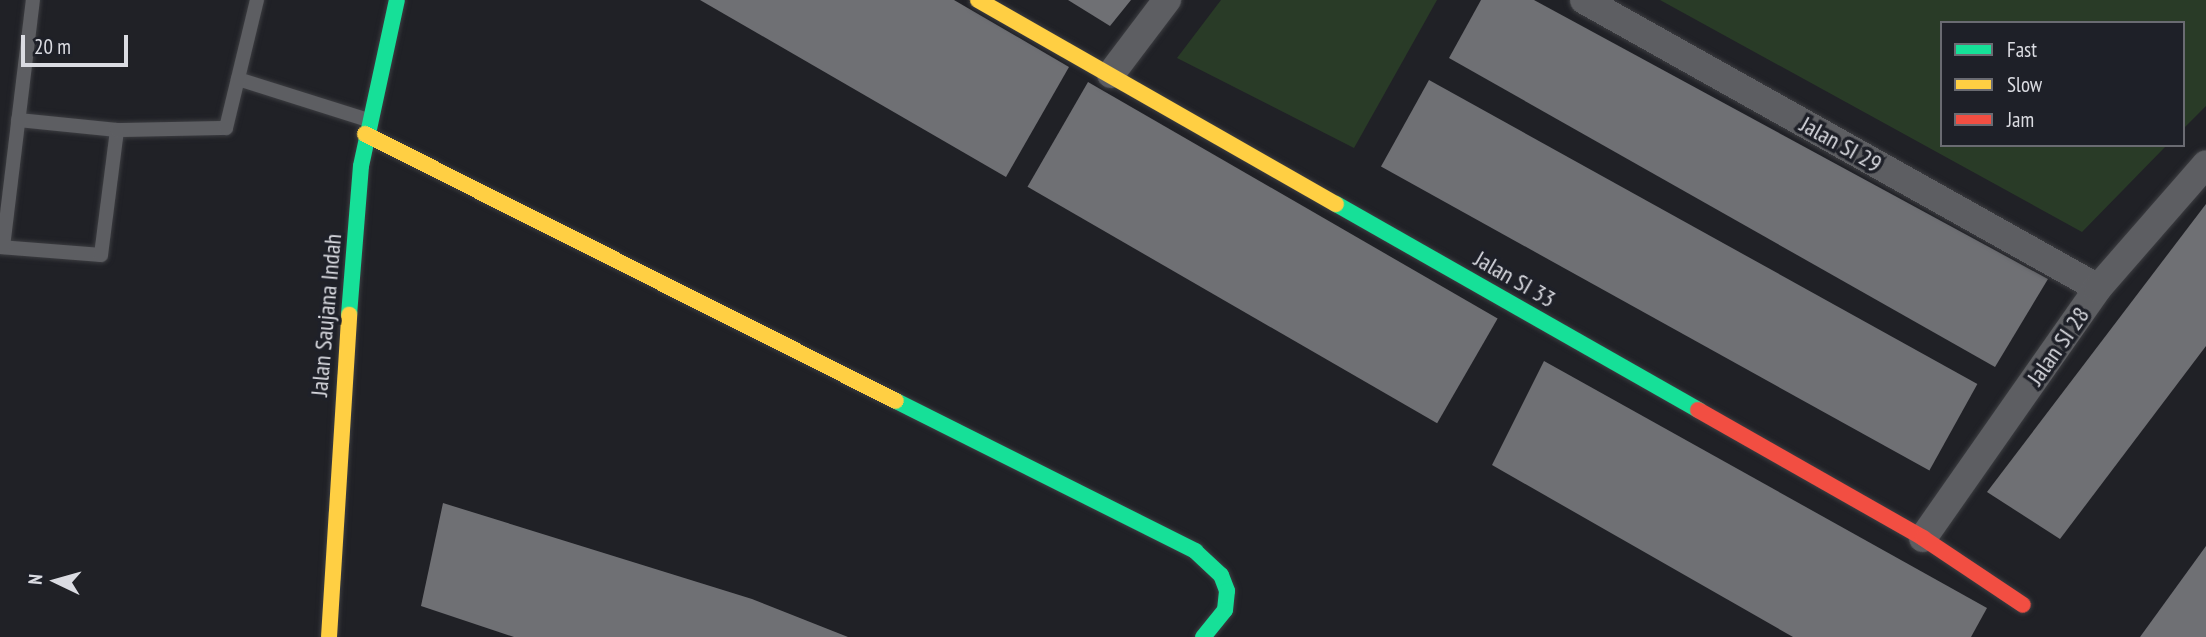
<!DOCTYPE html>
<style>
body{margin:0}
#map{position:relative;width:2206px;height:637px;overflow:hidden;background:#202126;font-family:"PT Sans Narrow",sans-serif}
div>[style]{position:absolute}
[style*='--x']{left:calc(var(--x)*1px);top:calc(var(--y)*1px);width:calc(var(--w)*1px);rotate:calc(var(--a)*1deg)}
.green>*{inset:0;background:#293b27}
.building>*{inset:0;background:#6f7074;transform-origin:0 0}
.roads{filter:drop-shadow(0 0 2px #3c3d41) drop-shadow(0 0 2px #3c3d41)}
.lane>*{height:14px;margin:-7px;padding:0 7px;transform-origin:7px;border-radius:7px;background:#5d5e62}
.street>*{height:28px;margin:-14px;padding:0 14px;transform-origin:14px;border-radius:14px;background:#5d5e62}
.fast>*{height:16px;margin:-8px;padding:0 8px;transform-origin:8px;border-radius:8px;background:#16e098}
.slow>*{height:16px;margin:-8px;padding:0 8px;transform-origin:8px;border-radius:8px;background:#ffcf43}
.jam>*{height:16px;margin:-8px;padding:0 8px;transform-origin:8px;border-radius:8px;background:#f24e42}
span{translate:-50% -50%;white-space:nowrap;text-align:center;line-height:1.15;-webkit-text-stroke:7px #1e2028;paint-order:stroke}
.street-label{font-size:24px;color:#dbdce2}
.legend{position:absolute;left:1940px;top:21px;width:245px;height:126px;box-sizing:border-box;background:#1e2028;border:2px solid #6a6b72;margin:0;padding:9px 12px;list-style:none;font-size:21px;color:#dbdce2}
.legend li{display:flex;align-items:center;gap:14px;height:35px}
.legend b{width:35px;border:2px solid #6a6b72}
.north{position:absolute;left:21px;top:546px;width:70px;height:70px;-webkit-text-stroke:5px #1e2028;paint-order:stroke;rotate:275deg;font-size:19px;font-weight:700;line-height:28px;text-align:center;color:#dbdce2}
.north::after{content:'';display:block;margin:auto;width:24px;height:32px;background:#dbdce2;clip-path:polygon(50% 0,100% 100%,50% 72%,0 100%)}
.scale{position:absolute;left:21px;top:35px;width:107px;height:32px;box-sizing:border-box;border:4px solid #dbdce2;border-top:0;padding-left:9px;font-size:21px;line-height:24px;white-space:nowrap;color:#dbdce2;-webkit-text-stroke:5px #1e2028;paint-order:stroke}
</style>
<div id="map">
<div class="green">
<div style="clip-path:polygon(1221px 0,1437px 0,1354px 148px,1177px 58px)"></div>
<div style="clip-path:polygon(1660px 0,2206px 0,2206px 106px,2183px 129px,2183px 23px,1942px 23px,1942px 145px,2167px 145px,2082px 232px)"></div>
</div>
<div class="building">
<div style="clip-path:polygon(700px 0,954px 0,1069px 67px,1006px 177px)"></div>
<div style="clip-path:polygon(1068px 0,1131px 0,1110px 26px)"></div>
<div style="clip-path:polygon(1481px 0,1534px 0,2048px 279px,1995px 367px,1449px 58px)"></div>
<div style="left:1429px;top:80px;width:627px;height:99px;rotate:29deg"></div>
<div style="left:1088px;top:82px;width:473px;height:121px;rotate:30deg"></div>
<div style="clip-path:polygon(2206px 204px,2206px 346px,2060px 539px,1987px 492px)"></div>
<div style="clip-path:polygon(1544px 361px,1987px 608px,1971px 637px,1793px 637px,1492px 465px)"></div>
<div style="clip-path:polygon(443px 503px,752px 599px,848px 637px,514px 637px,421px 606px)"></div>
<div style="clip-path:polygon(2206px 546px,2206px 637px,2140px 637px)"></div>
</div>
<div class="roads">
<div class="lane">
<div style="--x:238;--y:79;--w:136;--a:17.5"></div>
<div style="--x:18;--y:120;--w:100;--a:5.8"></div>
<div style="--x:0;--y:247;--w:101;--a:4.5"></div>
<div style="--x:101;--y:255;--w:126;--a:-82.7"></div>
<div style="--x:117;--y:130;--w:109;--a:-1.1"></div>
<div style="--x:226;--y:128;--w:132;--a:-76.4"></div>
<div style="--x:3;--y:247;--w:249;--a:-83.1"></div>
</div>
<div class="street">
<div style="--x:1584;--y:0;--w:589;--a:29.26"></div>
<div style="--x:1111;--y:74;--w:93;--a:-52.9"></div>
<div style="--x:1923;--y:538;--w:305;--a:-55"></div>
<div style="--x:2098;--y:288;--w:164;--a:-48.9"></div>
</div>
<div class="fast">
<div style="--x:1336;--y:204;--w:417;--a:29.6"></div>
<div style="--x:349;--y:315;--w:149;--a:-85.4"></div>
<div style="--x:361;--y:166;--w:170;--a:-77.8"></div>
<div style="--x:896;--y:401;--w:335;--a:26.6"></div>
<div style="--x:1195;--y:551;--w:35;--a:43"></div>
<div style="--x:1221;--y:575;--w:17;--a:69"></div>
<div style="--x:1227;--y:591;--w:19;--a:96"></div>
<div style="--x:1225;--y:610;--w:35;--a:129"></div>
</div>
<div class="slow">
<div style="--x:978;--y:0;--w:412;--a:29.7"></div>
<div style="--x:365;--y:134;--w:594;--a:26.69"></div>
<div style="--x:329;--y:637;--w:323;--a:-86.4"></div>
</div>
<div class="jam">
<div style="--x:1698;--y:410;--w:259;--a:29.6"></div>
<div style="--x:1923;--y:538;--w:120;--a:33.8"></div>
</div>
</div>
<div class="street-label">
<span style="left:1841px;top:144px;rotate:29deg">Jalan SI 29</span>
<span style="left:1515px;top:279px;rotate:30deg">Jalan SI 33</span>
<span style="left:326px;top:315px;rotate:-85deg">Jalan Saujana Indah</span>
<span style="left:2058px;top:346px;rotate:-55deg">Jalan SI 28</span>
</div>
<ul class="legend">
<li><b style="height:9px;background:#16e098"></b>Fast</li>
<li><b style="height:9px;background:#ffcf43"></b>Slow</li>
<li><b style="height:9px;background:#f24e42"></b>Jam</li>
</ul>
<div class="north">N</div>
<div class="scale">20 m</div>
</div>
